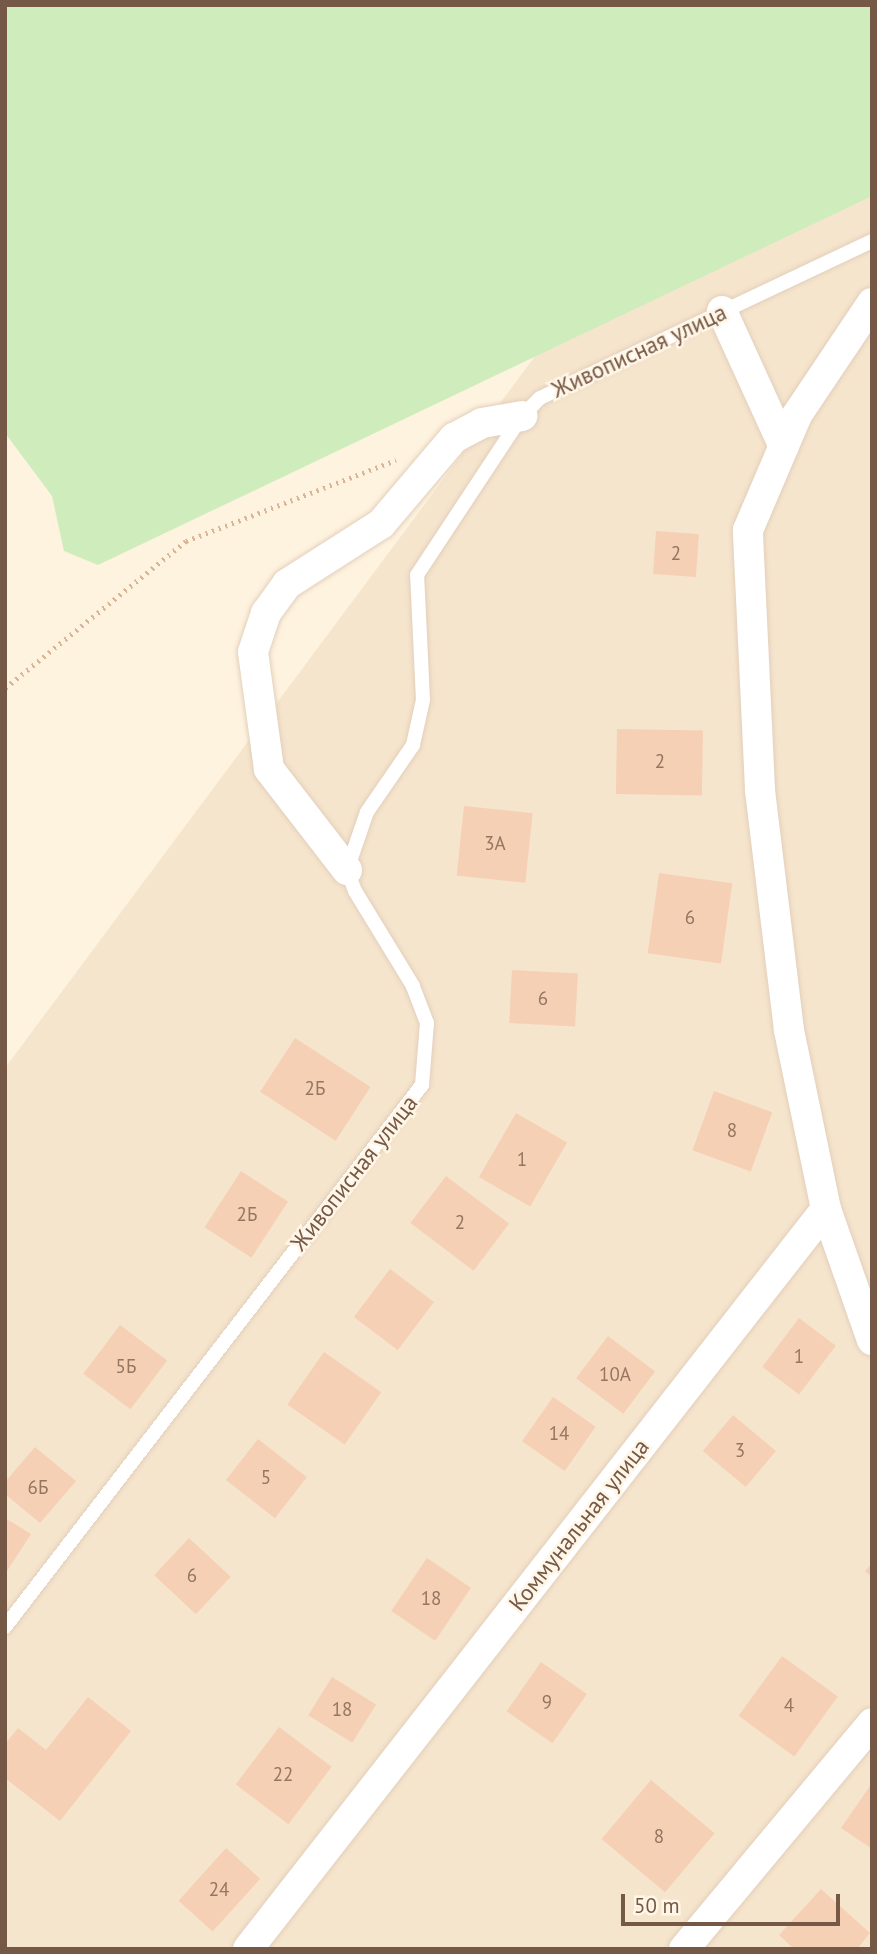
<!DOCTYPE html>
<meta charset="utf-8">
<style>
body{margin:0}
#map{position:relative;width:877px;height:1954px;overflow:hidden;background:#fef3df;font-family:"PT Sans",sans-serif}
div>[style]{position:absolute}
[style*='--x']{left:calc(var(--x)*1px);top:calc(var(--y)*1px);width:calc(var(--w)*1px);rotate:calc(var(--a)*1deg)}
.residential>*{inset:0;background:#f6e5cd}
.green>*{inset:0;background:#cfecbd}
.building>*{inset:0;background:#f5d0b5;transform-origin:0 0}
.path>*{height:4.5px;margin-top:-2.25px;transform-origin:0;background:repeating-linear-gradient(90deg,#d9b499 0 2px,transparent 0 7px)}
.roads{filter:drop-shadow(0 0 2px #e2cfbb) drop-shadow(0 0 2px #e2cfbb)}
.service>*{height:14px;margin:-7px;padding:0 7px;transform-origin:7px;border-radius:7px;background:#fff}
.minor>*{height:30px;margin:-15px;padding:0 15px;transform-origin:15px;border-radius:15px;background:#fff}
span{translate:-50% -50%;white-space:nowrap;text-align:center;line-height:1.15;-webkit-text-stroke:5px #fff6e7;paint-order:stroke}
.number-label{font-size:19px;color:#957661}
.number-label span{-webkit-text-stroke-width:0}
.street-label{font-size:23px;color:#755845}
.frame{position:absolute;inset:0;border:7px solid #755845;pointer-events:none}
.scale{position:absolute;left:621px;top:1894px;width:219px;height:32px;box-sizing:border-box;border:4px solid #755845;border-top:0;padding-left:9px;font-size:21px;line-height:24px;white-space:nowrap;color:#755845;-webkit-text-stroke:5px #fff6e7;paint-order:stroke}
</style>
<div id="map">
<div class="residential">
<div style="clip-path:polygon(872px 154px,872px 1949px,5px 1949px,5px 1068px,582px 293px)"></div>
</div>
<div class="green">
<div style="clip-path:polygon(5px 5px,872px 5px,872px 196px,98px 565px,64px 551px,52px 496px,5px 433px)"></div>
</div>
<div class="building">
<div style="left:656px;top:531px;width:43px;height:43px;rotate:4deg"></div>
<div style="left:617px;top:729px;width:86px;height:65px;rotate:1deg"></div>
<div style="left:464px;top:806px;width:69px;height:70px;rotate:6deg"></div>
<div style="left:659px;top:873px;width:74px;height:81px;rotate:8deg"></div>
<div style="left:512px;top:970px;width:66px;height:53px;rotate:3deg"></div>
<div style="left:295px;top:1038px;width:90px;height:64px;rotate:33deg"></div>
<div style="left:714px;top:1091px;width:62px;height:63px;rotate:20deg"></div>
<div style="left:516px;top:1113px;width:59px;height:74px;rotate:30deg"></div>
<div style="left:241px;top:1171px;width:56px;height:67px;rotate:33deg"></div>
<div style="left:446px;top:1176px;width:79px;height:59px;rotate:37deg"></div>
<div style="left:390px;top:1269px;width:55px;height:60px;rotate:37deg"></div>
<div style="left:799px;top:1318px;width:46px;height:61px;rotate:37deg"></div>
<div style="left:120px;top:1325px;width:59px;height:61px;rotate:37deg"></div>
<div style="left:608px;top:1336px;width:59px;height:53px;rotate:37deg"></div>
<div style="left:324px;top:1352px;width:70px;height:64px;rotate:35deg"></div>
<div style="left:553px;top:1397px;width:52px;height:54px;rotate:35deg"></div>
<div style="left:733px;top:1415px;width:56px;height:47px;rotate:40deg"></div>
<div style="left:258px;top:1439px;width:62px;height:52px;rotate:38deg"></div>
<div style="clip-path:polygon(35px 1447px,76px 1481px,40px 1523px,5px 1494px,5px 1482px)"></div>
<div style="clip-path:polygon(5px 1518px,31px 1534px,5px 1574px)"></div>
<div style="left:189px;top:1538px;width:57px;height:51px;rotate:43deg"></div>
<div style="left:427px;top:1558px;width:53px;height:64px;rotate:34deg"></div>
<div style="clip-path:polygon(872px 1563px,872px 1577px,865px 1571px)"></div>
<div style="left:782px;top:1656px;width:69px;height:74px;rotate:36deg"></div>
<div style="left:541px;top:1662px;width:56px;height:60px;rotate:35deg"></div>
<div style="left:332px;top:1677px;width:52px;height:45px;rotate:32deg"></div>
<div style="clip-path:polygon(88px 1697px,131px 1731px,60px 1821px,5px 1778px,5px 1744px,18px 1728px,46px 1750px)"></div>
<div style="left:279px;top:1727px;width:66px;height:72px;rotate:37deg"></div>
<div style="left:651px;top:1780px;width:83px;height:77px;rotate:40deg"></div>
<div style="clip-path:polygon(872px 1783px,872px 1849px,841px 1828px)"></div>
<div style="left:226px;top:1848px;width:46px;height:71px;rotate:42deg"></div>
<div style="clip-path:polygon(821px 1889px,870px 1933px,857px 1949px,794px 1949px,779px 1935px)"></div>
</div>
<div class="path">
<div style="--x:5;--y:688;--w:233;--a:-39.1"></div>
<div style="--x:186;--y:541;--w:225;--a:-21.1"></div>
</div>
<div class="roads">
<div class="service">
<div style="--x:5;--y:1627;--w:684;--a:-52.43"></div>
<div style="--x:422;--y:1085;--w:62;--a:-85.4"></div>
<div style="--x:427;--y:1023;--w:40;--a:-111"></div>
<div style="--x:413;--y:986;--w:111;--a:-121.4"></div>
<div style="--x:355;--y:891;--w:22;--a:-111"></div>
<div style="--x:347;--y:870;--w:61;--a:-71"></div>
<div style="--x:367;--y:812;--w:81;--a:-55.5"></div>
<div style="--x:413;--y:745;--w:46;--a:-77.5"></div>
<div style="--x:423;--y:700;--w:125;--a:-92.7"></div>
<div style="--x:417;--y:575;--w:191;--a:-56.6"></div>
<div style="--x:522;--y:416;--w:25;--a:-45"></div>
<div style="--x:540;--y:398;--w:367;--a:-25.3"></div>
</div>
<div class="minor">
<div style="--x:722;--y:311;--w:149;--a:65.5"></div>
<div style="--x:347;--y:870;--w:128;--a:-127.7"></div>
<div style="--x:269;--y:769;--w:118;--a:-97.8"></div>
<div style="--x:253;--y:652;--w:41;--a:-71.6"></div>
<div style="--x:266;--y:613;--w:36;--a:-54"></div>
<div style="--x:287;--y:584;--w:112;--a:-32.6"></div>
<div style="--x:381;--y:524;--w:113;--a:-49.7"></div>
<div style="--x:454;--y:438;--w:32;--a:-28"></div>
<div style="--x:482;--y:423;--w:41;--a:-9.9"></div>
<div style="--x:826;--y:1209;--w:183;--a:-101.7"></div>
<div style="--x:789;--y:1030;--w:243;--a:-96.9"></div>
<div style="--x:760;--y:789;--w:259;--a:-92.7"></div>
<div style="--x:748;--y:530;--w:125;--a:-66.9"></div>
<div style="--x:797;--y:415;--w:135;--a:-56.2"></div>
<div style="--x:248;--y:1949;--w:939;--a:-52.01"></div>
<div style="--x:826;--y:1209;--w:139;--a:70.7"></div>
<div style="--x:684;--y:1949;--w:294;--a:-50.2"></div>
</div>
</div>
<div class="number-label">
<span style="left:676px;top:554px">2</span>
<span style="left:660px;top:762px">2</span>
<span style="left:495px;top:844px">3А</span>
<span style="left:690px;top:918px">6</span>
<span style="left:543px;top:999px">6</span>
<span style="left:315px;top:1089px">2Б</span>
<span style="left:732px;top:1131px">8</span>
<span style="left:522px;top:1160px">1</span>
<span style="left:247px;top:1215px">2Б</span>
<span style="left:460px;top:1223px">2</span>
<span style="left:799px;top:1357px">1</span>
<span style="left:126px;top:1367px">5Б</span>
<span style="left:615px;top:1375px">10А</span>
<span style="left:559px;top:1434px">14</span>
<span style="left:740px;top:1451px">3</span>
<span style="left:266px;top:1478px">5</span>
<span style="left:38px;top:1488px">6Б</span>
<span style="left:192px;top:1576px">6</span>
<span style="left:431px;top:1599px">18</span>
<span style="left:547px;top:1703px">9</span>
<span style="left:789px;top:1706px">4</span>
<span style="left:342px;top:1710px">18</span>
<span style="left:283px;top:1775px">22</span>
<span style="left:659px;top:1837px">8</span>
<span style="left:219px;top:1890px">24</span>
</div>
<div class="street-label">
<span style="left:639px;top:351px;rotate:-25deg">Живописная улица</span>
<span style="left:354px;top:1173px;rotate:-52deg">Живописная улица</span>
<span style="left:579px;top:1525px;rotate:-52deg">Коммунальная улица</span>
</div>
<div class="frame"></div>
<div class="scale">50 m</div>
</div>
